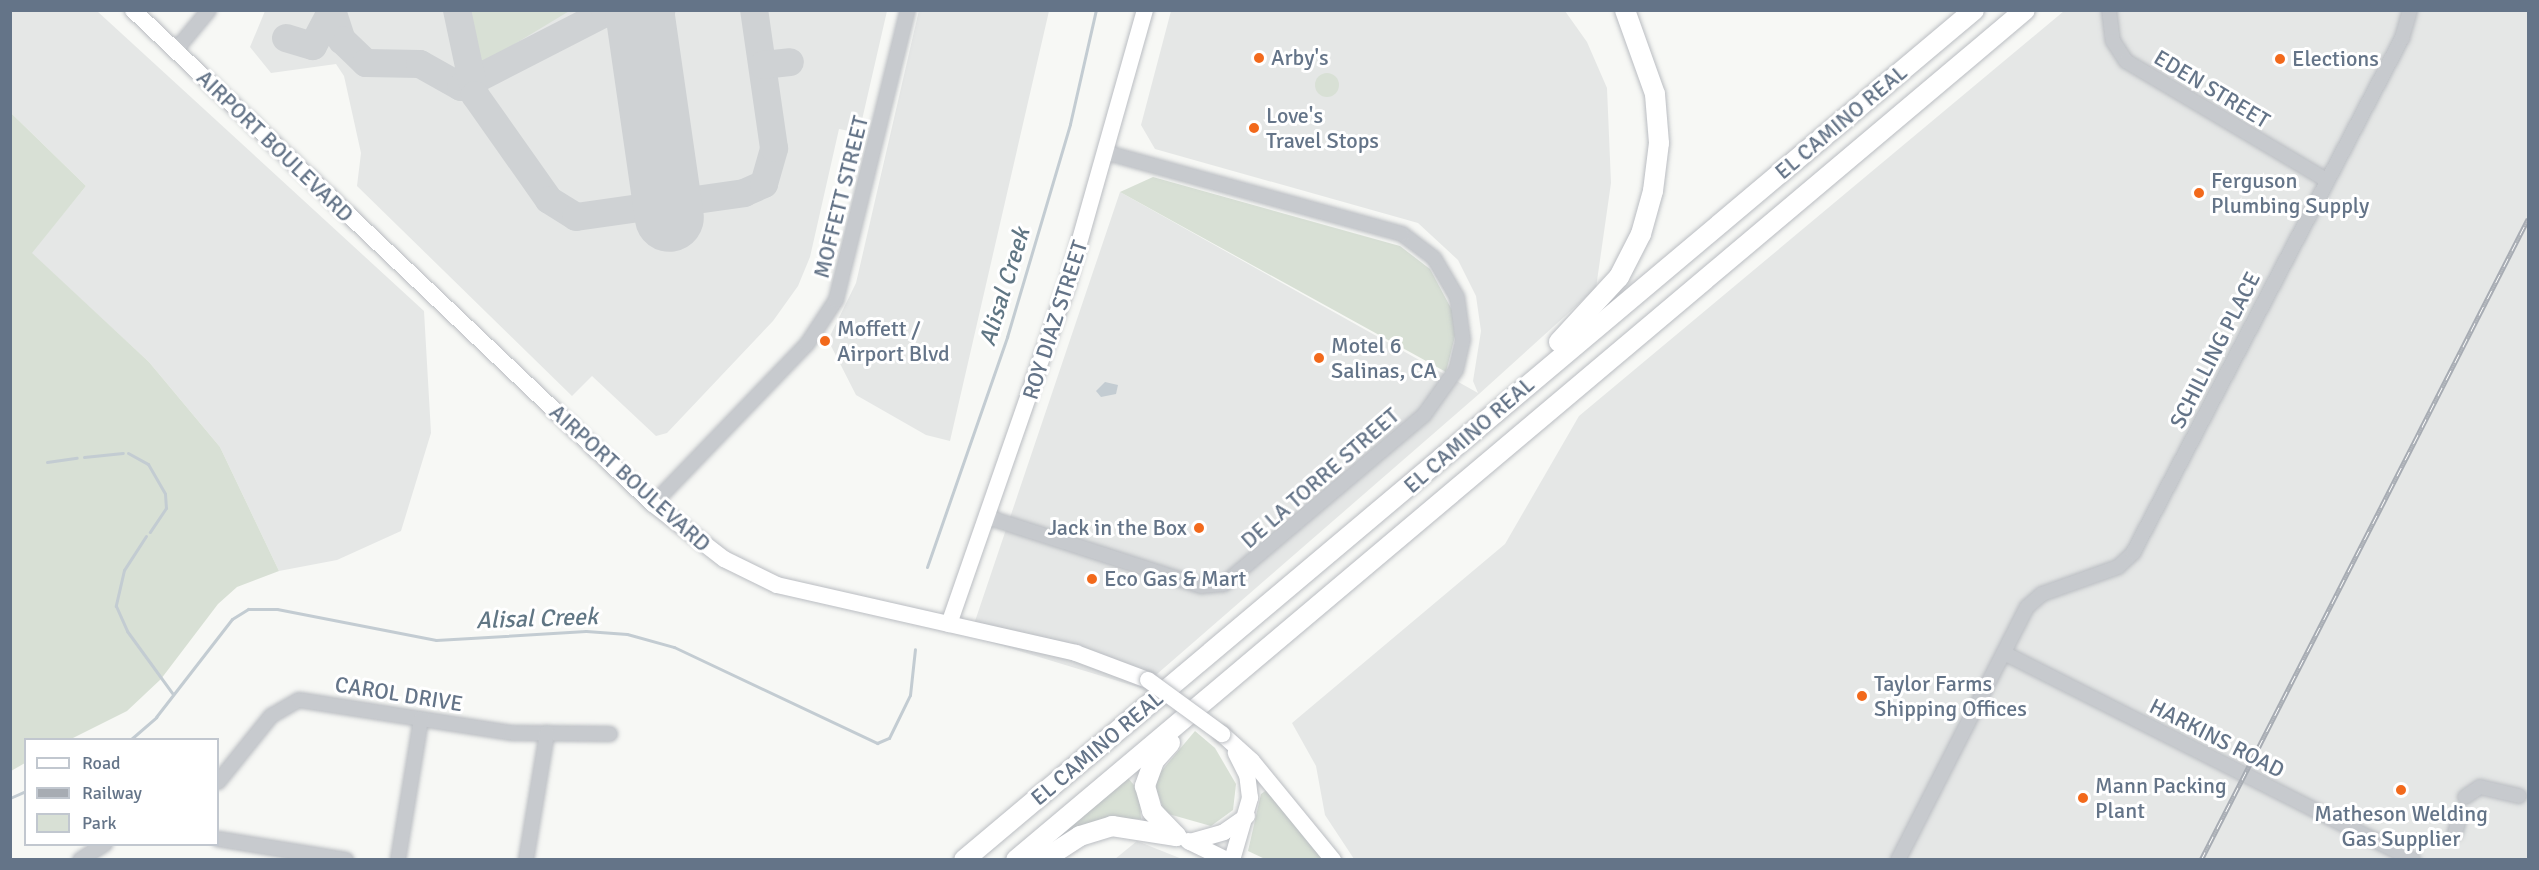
<!DOCTYPE html>
<style>
body{margin:0}
#map{position:relative;width:2539px;height:870px;overflow:hidden;background:#f7f8f5;font-family:Signika,sans-serif}
div>[style]{position:absolute}
[style*='--x']{left:calc(var(--x)*1px);top:calc(var(--y)*1px);width:calc(var(--w)*1px);rotate:calc(var(--a)*1deg)}
.built>*{inset:0;background:#e5e7e6}
.green>*{inset:0;background:#d8e0d5}
.round{border-radius:50%}
.water>*{inset:0;background:#c3ccd2}
.stream>*{height:3px;margin:-1.5px;padding:0 1.5px;transform-origin:1.5px;border-radius:1.5px;background:#c3ccd2}
.taxiway>*{height:28px;margin:-14px;padding:0 14px;transform-origin:14px;border-radius:14px;background:#cfd2d4}
.runway>*{height:69px;margin:-34.5px;padding:0 34.5px;transform-origin:34.5px;border-radius:34.5px;background:#cfd2d4}
.roads{filter:drop-shadow(0 0 2px #babdc2) drop-shadow(0 0 2px #babdc2)}
.minor>*{height:14px;margin:-7px;padding:0 7px;transform-origin:7px;border-radius:7px;background:#c7cace}
.major>*{height:16px;margin:-8px;padding:0 8px;transform-origin:8px;border-radius:8px;background:#fff}
.highway>*{height:20px;margin:-10px;padding:0 10px;transform-origin:10px;border-radius:10px;background:#fff}
.rail>*{height:5px;margin-top:-2.5px;transform-origin:0;background:repeating-linear-gradient(90deg,#fff 0 9px,#a7acb3 0 18px);box-sizing:border-box;border-block:2px solid #a7acb3}
.bridges{filter:drop-shadow(0 0 2px #babdc2) drop-shadow(0 0 2px #babdc2)}
.major-bridge>*{height:16px;margin:-8px;padding:0 8px;transform-origin:8px;border-radius:8px;background:#fff}
.dots>*{width:16px;height:16px;translate:-50% -50%;box-sizing:border-box;border:3px solid #fff;border-radius:50%}
span{translate:-50% -50%;white-space:nowrap;text-align:center;line-height:1.15;-webkit-text-stroke:6px #fff;paint-order:stroke}
.poi-label{font-size:22px;color:#647488}
.left{translate:0 -50%;text-align:left}
.right{translate:-100% -50%;text-align:right}
.street-label{font-size:22px;color:#647488}
.water-label{font-size:24px;color:#607684;font-style:italic}
.frame{position:absolute;inset:0;border:12px solid #647488;pointer-events:none}
.legend{position:absolute;left:24px;top:738px;width:195px;height:108px;box-sizing:border-box;background:#fff;border:2px solid #c1c7cf;margin:0;padding:8px 10px;list-style:none;font-size:18px;color:#647488}
.legend li{display:flex;align-items:center;gap:12px;height:30px}
.legend b{width:30px;border:2px solid #c1c7cf}
</style>
<div id="map">
<div class="built">
<div style="clip-path:polygon(919px 10px,1049px 11px,950px 441px,926px 435px,856px 395px,828px 340px,856px 283px)"></div>
<div style="clip-path:polygon(10px 11px,97px 11px,424px 311px,431px 433px,401px 531px,337px 560px,279px 571px,220px 447px,149px 362px,31px 253px,86px 186px,11px 113px)"></div>
<div style="clip-path:polygon(265px 11px,887px 11px,859px 133px,839px 129px,810px 257px,798px 286px,773px 321px,667px 433px,656px 436px,592px 376px,572px 396px,357px 186px,361px 153px,344px 76px,336px 64px,271px 73px,250px 47px)"></div>
<div style="clip-path:polygon(1171px 11px,1565px 11px,1587px 42px,1607px 88px,1611px 183px,1596px 288px,1479px 394px,1141px 688px,970px 636px,1120px 192px,1478px 393px,1473px 381px,1481px 331px,1476px 296px,1458px 260px,1418px 223px,1155px 149px,1141px 125px)"></div>
<div style="clip-path:polygon(2064px 11px,2528px 11px,2528px 859px,1354px 859px,1325px 815px,1316px 766px,1292px 723px,1505px 544px,1579px 416px)"></div>
<div style="clip-path:polygon(1137px 841px,1182px 859px,1115px 859px)"></div>
</div>
<div class="green">
<div style="clip-path:polygon(571px 10px,488px 60px,481px 63px,475px 54px,469px 11px)"></div>
<div class="round" style="left:1315px;top:73px;width:24px;height:24px"></div>
<div style="clip-path:polygon(11px 113px,86px 186px,32px 253px,149px 362px,220px 447px,279px 571px,237px 587px,218px 604px,161px 679px,127px 711px,71px 739px,26px 740px,25px 763px,11px 771px)"></div>
<div style="clip-path:polygon(1153px 177px,1400px 246px,1430px 269px,1452px 310px,1455px 336px,1446px 372px,1120px 192px)"></div>
<div style="clip-path:polygon(1195px 731px,1215px 748px,1236px 784px,1233px 810px,1211px 826px,1165px 813px,1153px 781px)"></div>
<div style="clip-path:polygon(1128px 778px,1139px 791px,1141px 819px,1112px 819px,1056px 845px,1053px 841px)"></div>
<div style="clip-path:polygon(1268px 789px,1328px 859px,1265px 859px,1248px 851px,1261px 794px)"></div>
</div>
<div class="water">
<div style="clip-path:polygon(1105px 382px,1118px 385px,1116px 394px,1101px 397px,1096px 391px)"></div>
</div>
<div class="stream">
<div style="--x:128;--y:453;--w:23;--a:29"></div>
<div style="--x:148;--y:464;--w:34;--a:60"></div>
<div style="--x:165;--y:494;--w:14;--a:86"></div>
<div style="--x:166;--y:508;--w:29;--a:124"></div>
<div style="--x:84;--y:457;--w:39;--a:-6"></div>
<div style="--x:47;--y:462;--w:30;--a:-8"></div>
<div style="--x:146;--y:536;--w:40;--a:122.9"></div>
<div style="--x:124;--y:570;--w:37;--a:103"></div>
<div style="--x:116;--y:606;--w:27;--a:66"></div>
<div style="--x:127;--y:631;--w:78;--a:53.9"></div>
<div style="--x:927;--y:567;--w:244;--a:-70.8"></div>
<div style="--x:1007;--y:337;--w:222;--a:-73.5"></div>
<div style="--x:1070;--y:124;--w:117;--a:-77.2"></div>
<div style="--x:130;--y:740;--w:35;--a:-41"></div>
<div style="--x:156;--y:717;--w:124;--a:-52.2"></div>
<div style="--x:232;--y:619;--w:19;--a:-32"></div>
<div style="--x:248;--y:609;--w:29;--a:0"></div>
<div style="--x:277;--y:609;--w:162;--a:11"></div>
<div style="--x:436;--y:640;--w:150;--a:-3.4"></div>
<div style="--x:586;--y:631;--w:41;--a:4.2"></div>
<div style="--x:627;--y:634;--w:49;--a:15.5"></div>
<div style="--x:674;--y:647;--w:225;--a:25.3"></div>
<div style="--x:877;--y:743;--w:13;--a:-23"></div>
<div style="--x:889;--y:738;--w:48;--a:-64"></div>
<div style="--x:910;--y:695;--w:46;--a:-83.8"></div>
<div style="--x:10;--y:798;--w:17;--a:-24"></div>
</div>
<div class="taxiway">
<div style="--x:332;--y:10;--w:32;--a:72"></div>
<div style="--x:342;--y:40;--w:33;--a:44"></div>
<div style="--x:366;--y:63;--w:54;--a:1.1"></div>
<div style="--x:420;--y:64;--w:47;--a:29.3"></div>
<div style="--x:461;--y:87;--w:164;--a:-27.2"></div>
<div style="--x:457;--y:10;--w:87;--a:78"></div>
<div style="--x:475;--y:95;--w:128;--a:54.8"></div>
<div style="--x:549;--y:200;--w:32;--a:32"></div>
<div style="--x:576;--y:217;--w:170;--a:-8.1"></div>
<div style="--x:744;--y:193;--w:22;--a:-24"></div>
<div style="--x:764;--y:184;--w:37;--a:-74"></div>
<div style="--x:774;--y:148;--w:139;--a:-98.2"></div>
<div style="--x:605;--y:10;--w:18;--a:19"></div>
<div style="--x:622;--y:16;--w:40;--a:-8.5"></div>
<div style="--x:286;--y:38;--w:28;--a:17"></div>
<div style="--x:313;--y:46;--w:41;--a:-62.2"></div>
<div style="--x:763;--y:65;--w:27;--a:-6"></div>
</div>
<div class="runway">
<div style="--x:639;--y:10;--w:209;--a:81.8"></div>
</div>
<div class="roads">
<div class="minor">
<div style="--x:2109;--y:10;--w:31;--a:83"></div>
<div style="--x:2113;--y:41;--w:24;--a:57"></div>
<div style="--x:2126;--y:61;--w:231;--a:30.7"></div>
<div style="--x:175;--y:51;--w:53;--a:-50.3"></div>
<div style="--x:653;--y:504;--w:222;--a:-46.1"></div>
<div style="--x:807;--y:344;--w:53;--a:-56.6"></div>
<div style="--x:836;--y:300;--w:299;--a:-76.1"></div>
<div style="--x:987;--y:517;--w:225;--a:17.9"></div>
<div style="--x:1201;--y:586;--w:23;--a:-5"></div>
<div style="--x:1224;--y:584;--w:262;--a:-40.2"></div>
<div style="--x:1424;--y:415;--w:55;--a:-54.6"></div>
<div style="--x:1456;--y:370;--w:31;--a:-77"></div>
<div style="--x:1463;--y:340;--w:43;--a:-97.9"></div>
<div style="--x:1457;--y:297;--w:45;--a:-120.5"></div>
<div style="--x:1434;--y:258;--w:40;--a:-143"></div>
<div style="--x:1402;--y:234;--w:305;--a:-164.6"></div>
<div style="--x:2004;--y:653;--w:458;--a:26.8"></div>
<div style="--x:218;--y:782;--w:85;--a:-51.2"></div>
<div style="--x:271;--y:716;--w:32;--a:-30"></div>
<div style="--x:299;--y:700;--w:216;--a:8.8"></div>
<div style="--x:512;--y:733;--w:98;--a:0.6"></div>
<div style="--x:2465;--y:797;--w:18;--a:-34"></div>
<div style="--x:2480;--y:787;--w:40;--a:13"></div>
<div style="--x:2455;--y:833;--w:19;--a:-74"></div>
<div style="--x:218;--y:839;--w:130;--a:9.3"></div>
<div style="--x:80;--y:860;--w:30;--a:-33"></div>
<div style="--x:398;--y:860;--w:143;--a:-80.7"></div>
<div style="--x:526;--y:860;--w:129;--a:-80.6"></div>
<div style="--x:1898;--y:860;--w:284;--a:-63"></div>
<div style="--x:2027;--y:607;--w:20;--a:-41"></div>
<div style="--x:2042;--y:594;--w:81;--a:-19.6"></div>
<div style="--x:2118;--y:567;--w:21;--a:-43"></div>
<div style="--x:2133;--y:553;--w:581;--a:-62.42"></div>
<div style="--x:2402;--y:38;--w:29;--a:-74"></div>
</div>
<div class="major">
<div style="--x:133;--y:10;--w:717;--a:43.53"></div>
<div style="--x:653;--y:504;--w:90;--a:37.8"></div>
<div style="--x:724;--y:559;--w:59;--a:26.1"></div>
<div style="--x:777;--y:585;--w:307;--a:12.8"></div>
<div style="--x:1076;--y:653;--w:77;--a:20.6"></div>
<div style="--x:949;--y:624;--w:362;--a:-70.8"></div>
<div style="--x:1068;--y:282;--w:283;--a:-74.2"></div>
<div style="--x:1222;--y:734;--w:40;--a:42"></div>
<div style="--x:1252;--y:761;--w:128;--a:50.7"></div>
<div style="--x:1188;--y:841;--w:43;--a:26"></div>
<div style="--x:1190;--y:842;--w:35;--a:-16"></div>
<div style="--x:1224;--y:832;--w:28;--a:-35"></div>
<div style="--x:1232;--y:860;--w:65;--a:-73.8"></div>
<div style="--x:1250;--y:798;--w:23;--a:-97"></div>
<div style="--x:1247;--y:775;--w:25;--a:-117"></div>
</div>
<div class="highway">
<div style="--x:1559;--y:342;--w:88;--a:-47.3"></div>
<div style="--x:1619;--y:277;--w:48;--a:-62.9"></div>
<div style="--x:1641;--y:234;--w:45;--a:-74.4"></div>
<div style="--x:1653;--y:191;--w:48;--a:-82.9"></div>
<div style="--x:1659;--y:143;--w:49;--a:-94.7"></div>
<div style="--x:1655;--y:94;--w:89;--a:-109.7"></div>
<div style="--x:1170;--y:743;--w:24;--a:132"></div>
<div style="--x:1154;--y:761;--w:27;--a:110"></div>
<div style="--x:1145;--y:786;--w:26;--a:74"></div>
<div style="--x:1152;--y:811;--w:35;--a:46"></div>
<div style="--x:964;--y:860;--w:1320;--a:-40.08"></div>
<div style="--x:1016;--y:860;--w:1319;--a:-40.11"></div>
<div style="--x:1043;--y:860;--w:44;--a:-33"></div>
<div style="--x:1080;--y:836;--w:34;--a:-17"></div>
<div style="--x:1112;--y:826;--w:65;--a:8.9"></div>
</div>
</div>
<div class="rail">
<div style="--x:2201;--y:860;--w:720;--a:-62.97"></div>
</div>
<div class="bridges">
<div class="major-bridge">
<div style="--x:1148;--y:680;--w:92;--a:36.1"></div>
</div>
</div>
<div class="dots">
<div style="left:1259px;top:58px;background:#f2691b"></div>
<div style="left:2280px;top:59px;background:#f2691b"></div>
<div style="left:1254px;top:128px;background:#f2691b"></div>
<div style="left:2199px;top:193px;background:#f2691b"></div>
<div style="left:825px;top:341px;background:#f2691b"></div>
<div style="left:1319px;top:358px;background:#f2691b"></div>
<div style="left:1199px;top:528px;background:#f2691b"></div>
<div style="left:1092px;top:579px;background:#f2691b"></div>
<div style="left:1862px;top:696px;background:#f2691b"></div>
<div style="left:2401px;top:790px;background:#f2691b"></div>
<div style="left:2083px;top:798px;background:#f2691b"></div>
</div>
<div class="poi-label">
<span class="left" style="left:1271px;top:58px">Arby's</span>
<span class="left" style="left:2292px;top:59px">Elections</span>
<span class="left" style="left:1266px;top:128px">Love's<br>Travel Stops</span>
<span class="left" style="left:2211px;top:193px">Ferguson<br>Plumbing Supply</span>
<span class="left" style="left:837px;top:341px">Moffett /<br>Airport Blvd</span>
<span class="left" style="left:1331px;top:358px">Motel 6<br>Salinas, CA</span>
<span class="right" style="left:1187px;top:528px">Jack in the Box</span>
<span class="left" style="left:1104px;top:579px">Eco Gas &amp; Mart</span>
<span class="left" style="left:1874px;top:696px">Taylor Farms<br>Shipping Offices</span>
<span class="left" style="left:2095px;top:798px">Mann Packing<br>Plant</span>
<span style="left:2401px;top:826px">Matheson Welding<br>Gas Supplier</span>
</div>
<div class="street-label">
<span style="left:2212px;top:89px;rotate:31deg">EDEN STREET</span>
<span style="left:1841px;top:122px;rotate:-40deg">EL CAMINO REAL</span>
<span style="left:275px;top:146px;rotate:44deg">AIRPORT BOULEVARD</span>
<span style="left:841px;top:197px;rotate:-76deg">MOFFETT STREET</span>
<span style="left:1055px;top:320px;rotate:-72deg">ROY DIAZ STREET</span>
<span style="left:2215px;top:350px;rotate:-63deg">SCHILLING PLACE</span>
<span style="left:1469px;top:435px;rotate:-41deg">EL CAMINO REAL</span>
<span style="left:630px;top:478px;rotate:42deg">AIRPORT BOULEVARD</span>
<span style="left:1320px;top:478px;rotate:-41deg">DE LA TORRE STREET</span>
<span style="left:399px;top:694px;rotate:9deg">CAROL DRIVE</span>
<span style="left:2217px;top:738px;rotate:27deg">HARKINS ROAD</span>
<span style="left:1097px;top:748px;rotate:-40deg">EL CAMINO REAL</span>
</div>
<div class="water-label">
<span style="left:1005px;top:287px;rotate:-73deg">Alisal Creek</span>
<span style="left:537px;top:619px;rotate:-2deg">Alisal Creek</span>
</div>
<div class="frame"></div>
<ul class="legend">
<li><b style="height:8px;background:#fff"></b>Road</li>
<li><b style="height:8px;background:#a7acb3"></b>Railway</li>
<li><b style="height:16px;background:#d8e0d5"></b>Park</li>
</ul>
</div>
